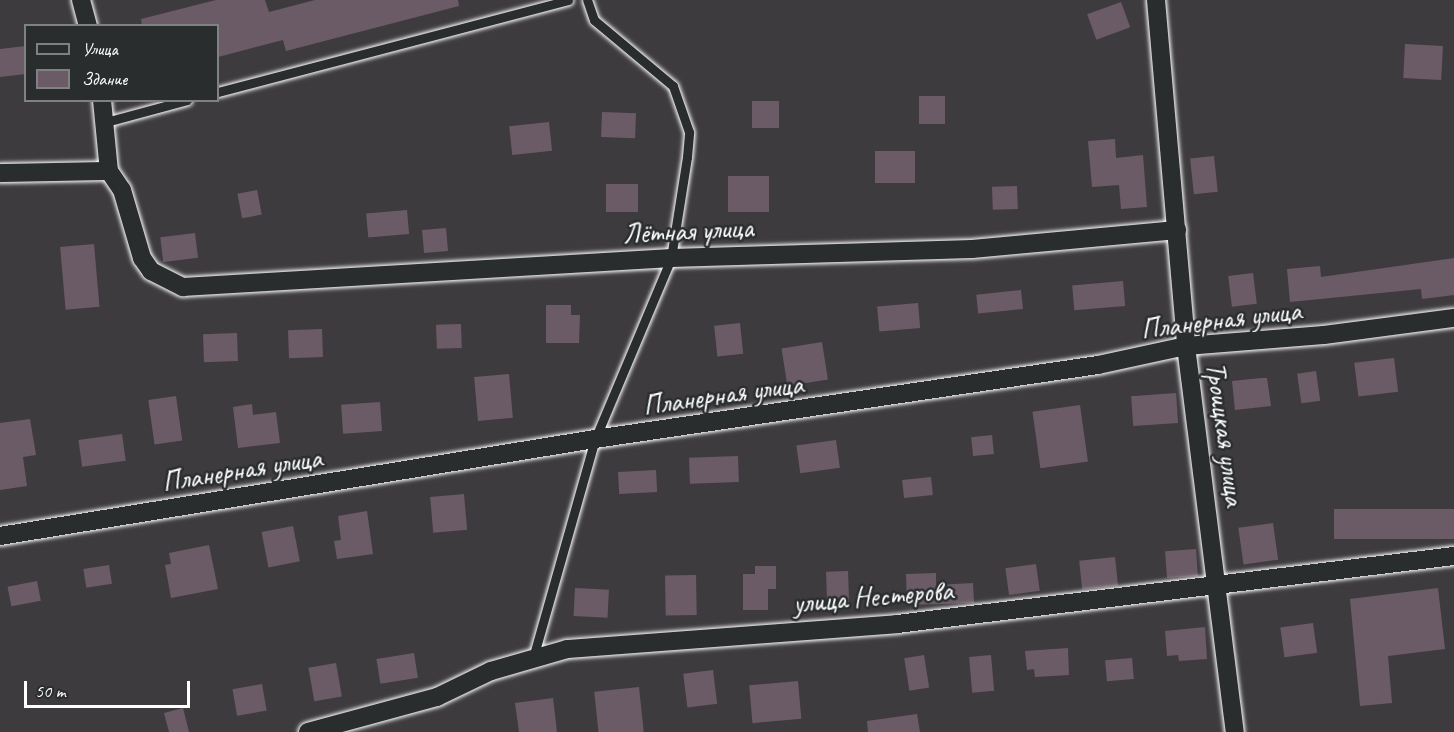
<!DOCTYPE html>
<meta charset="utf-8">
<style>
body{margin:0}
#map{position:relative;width:1454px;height:732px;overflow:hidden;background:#3e3b3f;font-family:Caveat,sans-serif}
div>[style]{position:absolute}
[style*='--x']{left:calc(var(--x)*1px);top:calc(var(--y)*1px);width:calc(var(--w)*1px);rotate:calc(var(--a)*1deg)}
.building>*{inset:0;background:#6b5b66;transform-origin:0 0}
.roads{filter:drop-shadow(0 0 2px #fff) drop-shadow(0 0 2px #fff)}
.lane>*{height:9px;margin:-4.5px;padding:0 4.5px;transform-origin:4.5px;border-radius:4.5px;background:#2a2d2e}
.street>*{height:18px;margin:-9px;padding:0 9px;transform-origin:9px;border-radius:9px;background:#2a2d2e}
span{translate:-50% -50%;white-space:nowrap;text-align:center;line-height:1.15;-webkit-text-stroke:5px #2a2d2e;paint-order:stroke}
.street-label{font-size:28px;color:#fff}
.legend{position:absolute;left:24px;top:24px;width:195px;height:78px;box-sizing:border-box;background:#2a2d2e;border:2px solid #7f8182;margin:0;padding:8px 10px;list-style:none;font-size:18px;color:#fff}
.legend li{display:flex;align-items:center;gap:12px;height:30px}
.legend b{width:30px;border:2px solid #7f8182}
.scale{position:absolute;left:24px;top:681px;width:166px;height:27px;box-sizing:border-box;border:3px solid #fff;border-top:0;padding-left:8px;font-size:18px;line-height:21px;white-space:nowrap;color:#fff;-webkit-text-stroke:4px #2a2d2e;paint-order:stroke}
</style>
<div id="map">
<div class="building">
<div style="clip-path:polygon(216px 0,265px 0,269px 12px,315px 0,458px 0,459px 6px,286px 51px,283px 40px,218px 57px,218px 26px,142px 26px,141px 19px)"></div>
<div style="left:1121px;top:2px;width:27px;height:36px;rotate:70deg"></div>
<div style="left:1405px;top:44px;width:38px;height:34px;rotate:3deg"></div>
<div style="clip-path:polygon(26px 46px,26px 74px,0 77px,0 49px)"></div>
<div style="left:919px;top:96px;width:26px;height:28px"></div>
<div style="left:752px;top:101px;width:27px;height:27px"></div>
<div style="left:602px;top:112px;width:34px;height:25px;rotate:2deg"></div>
<div style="left:549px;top:122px;width:29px;height:40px;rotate:84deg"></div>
<div style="clip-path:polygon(1115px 139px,1116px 158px,1143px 155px,1147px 207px,1121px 209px,1119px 185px,1092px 187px,1088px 141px)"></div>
<div style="left:875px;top:151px;width:40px;height:32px"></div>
<div style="left:1214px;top:156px;width:36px;height:24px;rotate:84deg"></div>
<div style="left:769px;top:176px;width:36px;height:41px;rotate:90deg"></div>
<div style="left:606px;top:184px;width:32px;height:28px"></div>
<div style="left:1017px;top:186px;width:23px;height:25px;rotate:88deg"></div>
<div style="left:257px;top:190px;width:25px;height:20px;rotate:79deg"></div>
<div style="left:407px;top:210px;width:24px;height:41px;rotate:85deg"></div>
<div style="left:446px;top:228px;width:23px;height:24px;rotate:85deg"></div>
<div style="left:195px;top:233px;width:25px;height:35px;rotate:83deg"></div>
<div style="left:94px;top:244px;width:63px;height:34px;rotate:85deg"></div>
<div style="clip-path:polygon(1454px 258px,1454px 295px,1422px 299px,1421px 289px,1290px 302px,1287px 269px,1320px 266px,1321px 277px)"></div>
<div style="left:1253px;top:273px;width:31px;height:25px;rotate:83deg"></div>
<div style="left:1123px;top:281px;width:25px;height:51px;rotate:85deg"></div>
<div style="left:1021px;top:290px;width:19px;height:45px;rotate:84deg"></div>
<div style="left:918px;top:303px;width:25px;height:41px;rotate:85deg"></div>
<div style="clip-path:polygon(546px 305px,571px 305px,571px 315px,580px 315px,579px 343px,546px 343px)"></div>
<div style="left:740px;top:323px;width:31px;height:26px;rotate:84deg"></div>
<div style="left:461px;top:324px;width:24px;height:25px;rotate:88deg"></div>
<div style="left:322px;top:329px;width:28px;height:34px;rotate:88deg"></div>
<div style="left:237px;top:333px;width:28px;height:34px;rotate:88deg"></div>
<div style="left:822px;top:342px;width:38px;height:41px;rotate:81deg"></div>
<div style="left:1394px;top:358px;width:34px;height:40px;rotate:83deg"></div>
<div style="left:1316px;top:371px;width:30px;height:19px;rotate:82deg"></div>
<div style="left:509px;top:374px;width:44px;height:35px;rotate:85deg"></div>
<div style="clip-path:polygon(1261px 378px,1267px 378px,1271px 406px,1235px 410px,1232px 381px)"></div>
<div style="left:1176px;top:393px;width:30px;height:45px;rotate:86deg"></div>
<div style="left:176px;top:396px;width:45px;height:28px;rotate:82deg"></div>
<div style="left:380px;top:402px;width:29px;height:39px;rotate:86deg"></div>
<div style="clip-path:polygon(252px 404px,253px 415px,276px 412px,280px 443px,238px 448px,233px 407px)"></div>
<div style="left:1080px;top:405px;width:57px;height:48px;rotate:82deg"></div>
<div style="clip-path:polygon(30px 419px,36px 455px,23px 457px,27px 486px,0 490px,0 423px)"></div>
<div style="left:122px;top:434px;width:27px;height:44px;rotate:82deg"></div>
<div style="left:992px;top:435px;width:19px;height:21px;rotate:84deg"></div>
<div style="left:836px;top:440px;width:28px;height:40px;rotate:82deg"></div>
<div style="left:738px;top:456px;width:26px;height:49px;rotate:88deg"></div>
<div style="left:656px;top:470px;width:22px;height:38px;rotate:87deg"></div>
<div style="left:931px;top:477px;width:18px;height:29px;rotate:84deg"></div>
<div style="left:464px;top:494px;width:36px;height:34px;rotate:85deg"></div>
<div style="left:1454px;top:509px;width:30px;height:120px;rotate:90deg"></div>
<div style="clip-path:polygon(367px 511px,373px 554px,337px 559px,334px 541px,341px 540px,338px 516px)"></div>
<div style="left:1273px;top:523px;width:37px;height:35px;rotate:82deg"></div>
<div style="left:293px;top:526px;width:36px;height:32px;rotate:79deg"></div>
<div style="clip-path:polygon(209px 545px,218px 589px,171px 598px,165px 565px,171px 564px,169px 553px)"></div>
<div style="left:1196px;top:549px;width:27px;height:31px;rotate:86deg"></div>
<div style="left:1115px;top:557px;width:29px;height:36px;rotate:84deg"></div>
<div style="left:1036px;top:564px;width:27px;height:31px;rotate:82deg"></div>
<div style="left:109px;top:565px;width:19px;height:26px;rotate:81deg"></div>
<div style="clip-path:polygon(755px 566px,776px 566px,776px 589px,768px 589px,768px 610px,743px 610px,743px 574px,755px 574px)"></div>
<div style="left:848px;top:571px;width:33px;height:22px;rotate:88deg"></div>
<div style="clip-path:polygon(936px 573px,936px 585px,973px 583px,974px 603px,907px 605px,906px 574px)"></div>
<div style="left:696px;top:575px;width:40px;height:31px;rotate:89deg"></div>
<div style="left:37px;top:581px;width:20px;height:30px;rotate:79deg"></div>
<div style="left:575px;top:588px;width:34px;height:28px;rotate:3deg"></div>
<div style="clip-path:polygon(1438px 588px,1445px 649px,1388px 656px,1392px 703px,1360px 706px,1350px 599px)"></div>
<div style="left:1313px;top:623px;width:30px;height:33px;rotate:82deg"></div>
<div style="clip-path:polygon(1205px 627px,1207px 659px,1179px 661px,1178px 655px,1167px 656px,1165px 631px)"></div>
<div style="clip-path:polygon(1068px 648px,1069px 675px,1035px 677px,1034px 669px,1027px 670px,1025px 651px)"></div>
<div style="left:414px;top:653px;width:25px;height:38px;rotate:81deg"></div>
<div style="left:924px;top:655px;width:33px;height:20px;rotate:81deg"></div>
<div style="left:991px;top:655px;width:36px;height:22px;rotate:85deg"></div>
<div style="left:1132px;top:658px;width:21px;height:27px;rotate:85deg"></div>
<div style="left:336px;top:663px;width:34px;height:28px;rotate:80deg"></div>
<div style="left:713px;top:670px;width:34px;height:30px;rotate:83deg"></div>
<div style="left:798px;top:681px;width:38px;height:49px;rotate:85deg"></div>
<div style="left:262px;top:684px;width:27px;height:30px;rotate:80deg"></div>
<div style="left:639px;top:687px;width:45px;height:45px;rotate:84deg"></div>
<div style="clip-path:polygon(553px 698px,557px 732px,519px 732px,515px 703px)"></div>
<div style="clip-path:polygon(183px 708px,189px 732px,169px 732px,164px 713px)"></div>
<div style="clip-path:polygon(917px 714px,920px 732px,868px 732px,867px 721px)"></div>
</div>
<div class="roads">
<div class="lane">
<div style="--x:218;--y:92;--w:362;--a:-14.7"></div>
<div style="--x:106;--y:122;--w:84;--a:-15.2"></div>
<div style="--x:533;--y:658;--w:228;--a:-74.2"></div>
<div style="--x:595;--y:439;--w:196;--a:-67.2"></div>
<div style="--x:671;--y:258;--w:102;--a:-81"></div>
<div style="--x:687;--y:157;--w:25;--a:-85"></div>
<div style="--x:689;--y:132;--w:49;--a:-109.2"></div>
<div style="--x:673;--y:86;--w:103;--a:-140.1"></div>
<div style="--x:594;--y:20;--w:21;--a:-109"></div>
</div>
<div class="street">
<div style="--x:81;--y:0;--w:27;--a:75"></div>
<div style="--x:1156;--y:0;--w:347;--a:85"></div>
<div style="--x:1186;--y:346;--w:389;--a:82.8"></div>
<div style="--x:102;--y:100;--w:71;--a:84.4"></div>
<div style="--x:109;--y:171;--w:23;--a:56"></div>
<div style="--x:122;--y:190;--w:71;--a:73.6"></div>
<div style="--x:142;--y:258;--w:16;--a:55"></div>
<div style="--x:151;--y:271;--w:36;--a:27"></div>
<div style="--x:183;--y:287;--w:489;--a:-3.4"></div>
<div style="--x:671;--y:258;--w:301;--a:-1.7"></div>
<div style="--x:972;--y:249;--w:206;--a:-5.3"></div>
<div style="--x:0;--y:173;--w:109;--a:-1.1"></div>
<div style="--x:0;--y:536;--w:603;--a:-9.26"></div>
<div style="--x:595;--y:439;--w:508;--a:-8.37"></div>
<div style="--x:1098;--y:365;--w:90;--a:-12.2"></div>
<div style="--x:1186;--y:346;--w:138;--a:-4.6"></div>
<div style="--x:1324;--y:335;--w:131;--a:-7.5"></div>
<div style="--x:308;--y:732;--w:134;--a:-15.2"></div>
<div style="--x:437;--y:697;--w:60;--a:-25.7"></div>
<div style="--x:491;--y:671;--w:79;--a:-16.1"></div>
<div style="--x:567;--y:649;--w:331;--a:-4.3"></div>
<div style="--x:897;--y:624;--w:561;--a:-6.96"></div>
</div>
</div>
<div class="street-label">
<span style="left:688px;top:231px;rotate:-3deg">Лётная улица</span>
<span style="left:1221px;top:320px;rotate:-7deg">Планерная улица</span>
<span style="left:723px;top:395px;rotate:-8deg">Планерная улица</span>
<span style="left:1225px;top:434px;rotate:82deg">Троицкая улица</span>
<span style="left:242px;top:470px;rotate:-9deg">Планерная улица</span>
<span style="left:873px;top:597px;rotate:-5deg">улица Нестерова</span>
</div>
<ul class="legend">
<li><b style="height:8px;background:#2a2d2e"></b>Улица</li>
<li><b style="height:16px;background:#6b5b66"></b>Здание</li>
</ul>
<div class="scale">50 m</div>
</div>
